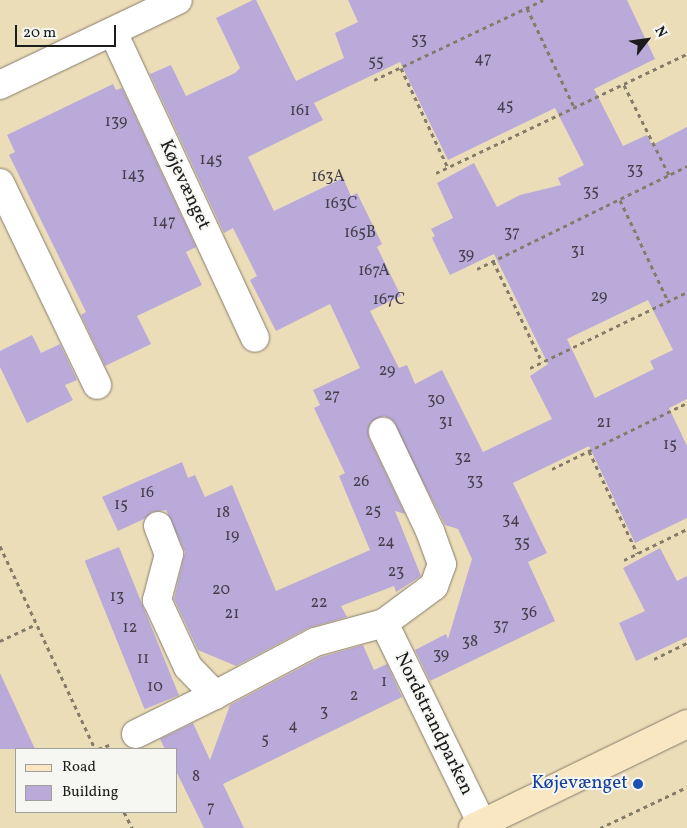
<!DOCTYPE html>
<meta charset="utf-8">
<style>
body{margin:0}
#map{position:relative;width:687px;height:828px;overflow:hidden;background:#ecddb9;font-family:Vollkorn,serif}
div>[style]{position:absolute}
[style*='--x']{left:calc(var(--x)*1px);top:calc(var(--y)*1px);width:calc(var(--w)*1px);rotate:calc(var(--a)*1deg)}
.building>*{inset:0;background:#baaad9;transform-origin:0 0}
.path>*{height:3px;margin-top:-1.5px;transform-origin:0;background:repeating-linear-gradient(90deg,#847c6a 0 4px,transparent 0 8px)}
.roads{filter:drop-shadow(0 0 1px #847c6a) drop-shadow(0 0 1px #847c6a)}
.street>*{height:28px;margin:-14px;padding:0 14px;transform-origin:14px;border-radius:14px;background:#fff}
.secondary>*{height:28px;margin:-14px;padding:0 14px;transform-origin:14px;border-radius:14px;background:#f9e7c3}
.dots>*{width:14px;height:14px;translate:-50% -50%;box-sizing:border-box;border:2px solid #f6f6f2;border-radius:50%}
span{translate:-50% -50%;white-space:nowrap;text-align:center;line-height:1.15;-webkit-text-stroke:4px #f6f6f2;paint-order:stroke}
.number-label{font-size:16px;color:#44404b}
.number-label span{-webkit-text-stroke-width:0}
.street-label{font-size:19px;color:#1c1c1c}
.transit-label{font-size:19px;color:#164399}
.right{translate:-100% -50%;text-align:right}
.legend{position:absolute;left:15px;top:748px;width:162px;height:65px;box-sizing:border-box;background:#f6f6f2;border:1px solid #9f9f9c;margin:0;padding:6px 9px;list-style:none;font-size:15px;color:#1c1c1c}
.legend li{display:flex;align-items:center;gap:10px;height:25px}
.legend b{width:25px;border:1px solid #9f9f9c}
.north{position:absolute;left:622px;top:15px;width:50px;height:50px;-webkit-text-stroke:4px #f6f6f2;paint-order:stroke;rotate:60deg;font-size:14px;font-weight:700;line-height:20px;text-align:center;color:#1c1c1c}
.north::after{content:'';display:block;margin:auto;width:18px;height:22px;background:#1c1c1c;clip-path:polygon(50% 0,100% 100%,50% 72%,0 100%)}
.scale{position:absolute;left:15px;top:25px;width:101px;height:22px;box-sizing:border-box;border:2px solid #1c1c1c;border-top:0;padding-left:6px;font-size:15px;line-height:18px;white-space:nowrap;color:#1c1c1c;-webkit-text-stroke:4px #f6f6f2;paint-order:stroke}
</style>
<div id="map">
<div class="building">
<div style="clip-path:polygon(evenodd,253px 0,256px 0,296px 81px,344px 58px,335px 33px,358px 22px,348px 0,627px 0,655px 59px,594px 89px,623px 146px,647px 135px,652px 145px,687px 127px,687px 399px,669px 408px,687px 446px,687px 518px,635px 543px,589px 446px,513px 483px,547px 553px,528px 562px,555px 621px,430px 681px,415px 650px,446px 634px,448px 639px,472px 559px,458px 529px,445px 525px,391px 419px,384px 416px,370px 423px,369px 438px,405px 514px,395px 511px,421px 576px,396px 592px,394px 586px,341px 606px,347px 617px,308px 628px,236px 666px,198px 650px,174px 599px,185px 552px,166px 510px,152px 512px,144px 519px,118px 531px,102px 497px,182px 462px,188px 478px,195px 475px,205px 497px,232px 485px,276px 591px,370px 550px,339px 476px,345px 473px,314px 408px,320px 405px,313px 390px,360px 368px,330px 304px,276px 331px,250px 280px,257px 276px,233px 228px,224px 233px,150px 74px,171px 65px,186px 96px,235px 73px,240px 68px,216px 18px,253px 0,400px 62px,448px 160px,555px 108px,584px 165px,558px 178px,561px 185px,520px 195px,497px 207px,474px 163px,437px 183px,453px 218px,431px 229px,435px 236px,432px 238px,450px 275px,494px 254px,548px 364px,530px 376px,552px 419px,483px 452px,442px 370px,415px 384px,407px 365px,399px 368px,370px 311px,401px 296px,377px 247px,382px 244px,357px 193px,351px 196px,343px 178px,274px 211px,248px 157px,323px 120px,314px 103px,400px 62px,253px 0,648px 300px,673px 350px,650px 361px,654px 369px,595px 398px,567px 339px,648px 300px)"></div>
<div style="clip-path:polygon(113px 84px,116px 90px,122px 88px,196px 247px,186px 252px,202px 285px,137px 316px,151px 344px,105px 366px,81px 315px,86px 312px,9px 155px,15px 152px,7px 135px)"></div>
<div style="clip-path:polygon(32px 335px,41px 353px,60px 344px,77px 380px,65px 385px,73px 400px,27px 423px,0 367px,0 351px)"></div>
<div style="left:119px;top:547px;width:160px;height:37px;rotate:68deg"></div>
<div style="clip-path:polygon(660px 548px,677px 581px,687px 576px,687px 637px,636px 661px,619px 623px,645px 611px,623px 568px)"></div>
<div style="clip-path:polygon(363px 645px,374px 670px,387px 664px,402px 697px,223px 784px,244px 828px,204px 828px,176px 771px,176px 749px,165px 749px,160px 739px,193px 723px,210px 760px,230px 705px,321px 657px)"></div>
<div style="clip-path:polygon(0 673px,35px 749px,0 749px)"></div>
</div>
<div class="path">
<div style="--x:527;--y:8;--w:112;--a:64.6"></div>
<div style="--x:401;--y:68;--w:110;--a:64.8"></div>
<div style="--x:374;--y:80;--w:187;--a:-25.3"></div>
<div style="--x:624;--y:85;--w:101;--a:63.4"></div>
<div style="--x:436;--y:173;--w:278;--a:-25.4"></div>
<div style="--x:620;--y:200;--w:112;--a:64.6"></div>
<div style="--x:493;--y:261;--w:112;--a:64.1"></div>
<div style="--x:477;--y:269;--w:234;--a:-26.1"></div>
<div style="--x:530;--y:368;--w:174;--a:-25.8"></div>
<div style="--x:589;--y:451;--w:113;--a:64.8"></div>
<div style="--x:552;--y:469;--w:150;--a:-26.1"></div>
<div style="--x:0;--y:546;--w:224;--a:64.9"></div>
<div style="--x:624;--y:560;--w:70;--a:-26.2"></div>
<div style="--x:0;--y:641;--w:40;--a:-25"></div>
<div style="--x:654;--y:659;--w:37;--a:-26"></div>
<div style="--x:98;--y:749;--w:12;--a:-20"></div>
<div style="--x:124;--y:812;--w:18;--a:63"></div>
<div style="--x:600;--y:828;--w:96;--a:-25.2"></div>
</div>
<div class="roads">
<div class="street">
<div style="--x:113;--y:32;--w:337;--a:65.1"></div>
<div style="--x:0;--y:85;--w:197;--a:-25.5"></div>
<div style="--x:0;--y:183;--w:224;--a:64.3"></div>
<div style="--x:158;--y:526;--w:30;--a:69"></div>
<div style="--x:169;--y:554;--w:48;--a:104.6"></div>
<div style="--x:157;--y:600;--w:74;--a:65.2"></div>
<div style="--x:188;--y:667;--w:39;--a:46"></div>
<div style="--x:215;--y:695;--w:113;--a:-27.9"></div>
<div style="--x:315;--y:642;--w:72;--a:-15.4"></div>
<div style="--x:384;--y:623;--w:62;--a:-36.5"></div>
<div style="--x:434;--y:586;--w:23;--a:-70"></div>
<div style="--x:442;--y:564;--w:35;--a:-110"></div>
<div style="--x:430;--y:531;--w:110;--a:-115.4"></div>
<div style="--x:384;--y:623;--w:224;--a:64"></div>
<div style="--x:136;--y:734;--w:88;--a:-26.3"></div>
</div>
<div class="secondary">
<div style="--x:473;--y:828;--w:238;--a:-25.9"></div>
</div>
</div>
<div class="dots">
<div style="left:638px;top:784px;background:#1a4fb4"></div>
</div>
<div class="number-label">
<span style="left:419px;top:40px">53</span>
<span style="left:483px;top:59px">47</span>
<span style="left:376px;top:62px">55</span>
<span style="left:505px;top:106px">45</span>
<span style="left:300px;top:111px">161</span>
<span style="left:116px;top:122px">139</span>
<span style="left:211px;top:160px">145</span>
<span style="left:635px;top:170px">33</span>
<span style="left:133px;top:175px">143</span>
<span style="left:328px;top:177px">163A</span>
<span style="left:591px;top:192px">35</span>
<span style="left:341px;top:204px">163C</span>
<span style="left:164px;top:222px">147</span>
<span style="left:360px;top:233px">165B</span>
<span style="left:512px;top:233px">37</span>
<span style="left:578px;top:251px">31</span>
<span style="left:466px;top:255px">39</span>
<span style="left:374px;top:271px">167A</span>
<span style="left:599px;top:297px">29</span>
<span style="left:389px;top:300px">167C</span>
<span style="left:387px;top:371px">29</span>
<span style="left:332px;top:396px">27</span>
<span style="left:436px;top:400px">30</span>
<span style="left:446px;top:422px">31</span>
<span style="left:604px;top:423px">21</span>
<span style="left:670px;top:445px">15</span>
<span style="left:463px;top:458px">32</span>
<span style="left:475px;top:481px">33</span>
<span style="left:361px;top:482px">26</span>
<span style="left:147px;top:493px">16</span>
<span style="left:121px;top:505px">15</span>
<span style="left:373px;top:511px">25</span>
<span style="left:223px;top:513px">18</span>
<span style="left:511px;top:520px">34</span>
<span style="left:232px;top:536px">19</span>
<span style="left:386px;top:542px">24</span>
<span style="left:522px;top:543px">35</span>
<span style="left:396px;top:572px">23</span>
<span style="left:221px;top:590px">20</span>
<span style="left:117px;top:597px">13</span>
<span style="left:319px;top:603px">22</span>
<span style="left:529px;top:613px">36</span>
<span style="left:232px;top:614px">21</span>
<span style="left:501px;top:626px">37</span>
<span style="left:130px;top:628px">12</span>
<span style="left:470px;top:642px">38</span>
<span style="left:441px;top:655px">39</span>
<span style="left:143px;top:659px">11</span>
<span style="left:384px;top:682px">1</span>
<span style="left:155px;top:687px">10</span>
<span style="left:354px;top:696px">2</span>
<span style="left:324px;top:712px">3</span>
<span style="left:293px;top:726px">4</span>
<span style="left:265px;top:740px">5</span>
<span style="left:196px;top:777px">8</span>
<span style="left:211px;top:808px">7</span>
</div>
<div class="street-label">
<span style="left:184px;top:185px;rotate:65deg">Køjevænget</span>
<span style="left:433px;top:724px;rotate:64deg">Nordstrandparken</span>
</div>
<div class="transit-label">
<span class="right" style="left:628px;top:784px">Køjevænget</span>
</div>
<ul class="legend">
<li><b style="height:6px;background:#f9e7c3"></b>Road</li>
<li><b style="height:14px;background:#baaad9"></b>Building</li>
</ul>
<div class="north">N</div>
<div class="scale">20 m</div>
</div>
